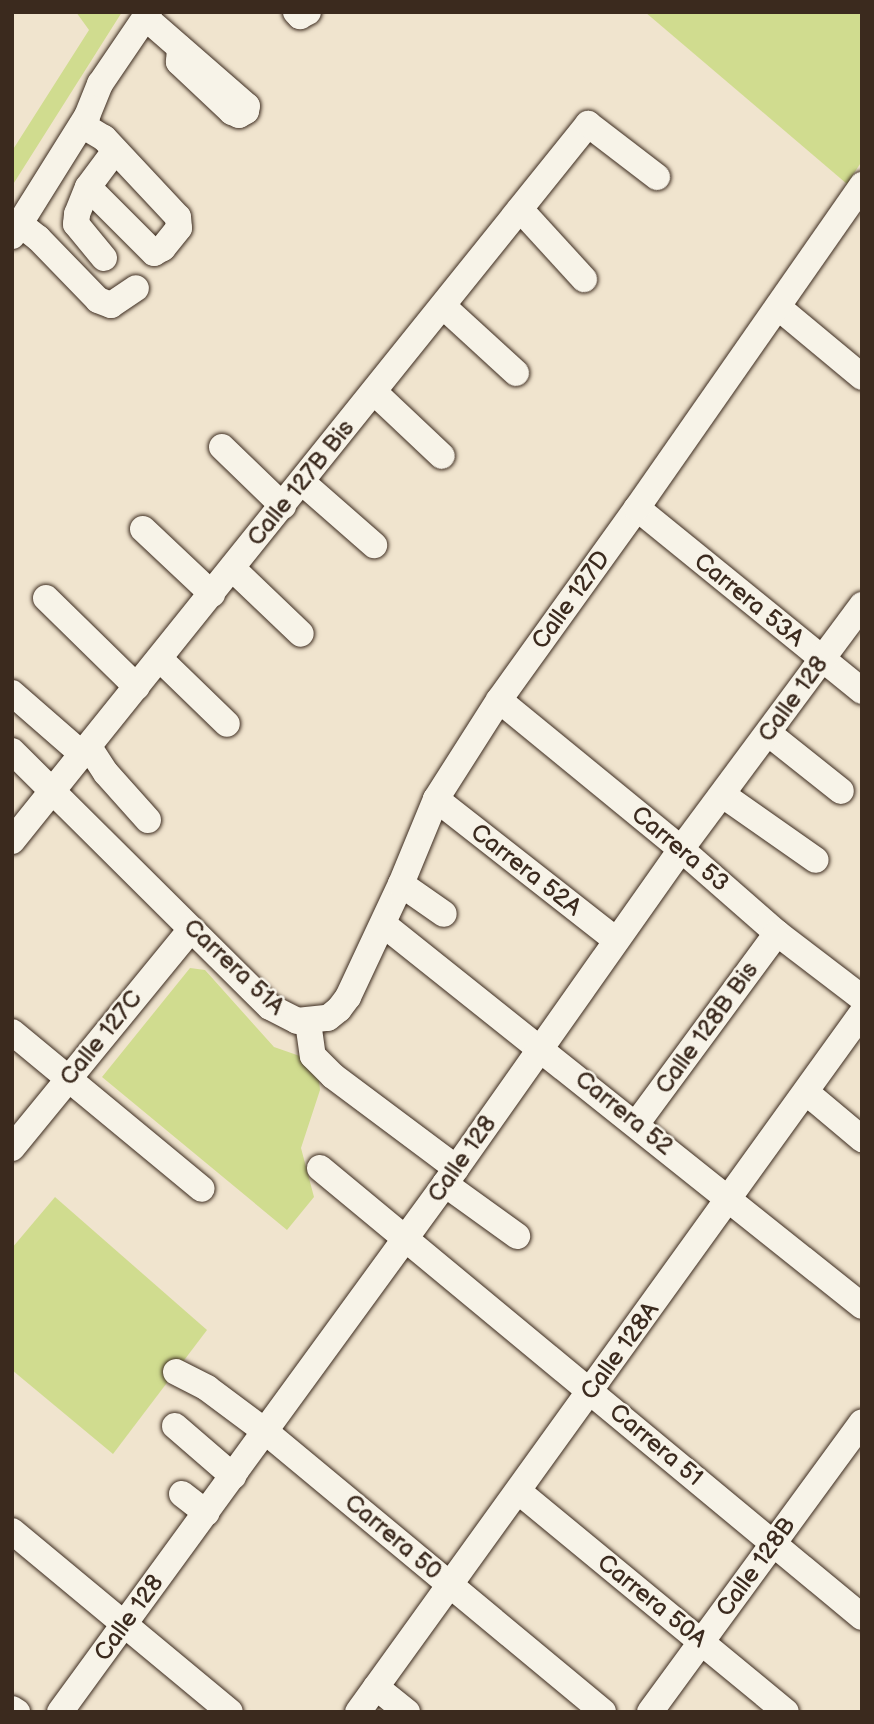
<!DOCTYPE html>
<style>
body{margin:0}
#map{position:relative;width:874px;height:1724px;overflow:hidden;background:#f0e4ce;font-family:"Balsamiq Sans",sans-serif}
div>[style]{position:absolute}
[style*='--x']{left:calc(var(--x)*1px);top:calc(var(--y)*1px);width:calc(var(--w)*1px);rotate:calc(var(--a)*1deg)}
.green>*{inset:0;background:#d0dc8f}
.roads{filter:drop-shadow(0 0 2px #3b2a1e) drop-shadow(0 0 2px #3b2a1e)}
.minor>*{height:26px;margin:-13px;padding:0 13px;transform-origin:13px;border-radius:13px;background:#f7f3e8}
span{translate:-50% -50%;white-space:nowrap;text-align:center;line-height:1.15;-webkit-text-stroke:5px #f7f3e8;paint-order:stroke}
.street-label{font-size:24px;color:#3b2a1e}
.frame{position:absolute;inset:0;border:14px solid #3b2a1e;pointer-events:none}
</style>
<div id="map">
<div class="green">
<div style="clip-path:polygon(76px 12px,122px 12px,12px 186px,12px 151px,89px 30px)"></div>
<div style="clip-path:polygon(645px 12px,862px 12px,862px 161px,847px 184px)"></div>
<div style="clip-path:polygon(190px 968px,205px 970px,274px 1047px,317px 1062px,320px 1090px,301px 1148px,314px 1197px,287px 1230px,102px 1077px)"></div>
<div style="clip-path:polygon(55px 1197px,207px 1330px,113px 1454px,12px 1370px,12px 1248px)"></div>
</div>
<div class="roads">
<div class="minor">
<div style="--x:296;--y:12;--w:6;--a:45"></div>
<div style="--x:300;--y:16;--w:9;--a:-27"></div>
<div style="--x:154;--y:25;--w:123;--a:41.1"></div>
<div style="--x:247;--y:106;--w:5;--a:101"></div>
<div style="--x:246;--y:111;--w:8;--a:150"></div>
<div style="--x:239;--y:115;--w:8;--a:-157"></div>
<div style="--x:232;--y:112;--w:73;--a:-136.7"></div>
<div style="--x:179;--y:62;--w:14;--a:-86"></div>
<div style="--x:82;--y:125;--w:26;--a:31"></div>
<div style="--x:104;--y:138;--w:108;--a:46.9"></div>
<div style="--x:178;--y:217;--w:11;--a:85"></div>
<div style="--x:179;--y:228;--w:26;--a:129"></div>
<div style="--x:163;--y:248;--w:10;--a:151"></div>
<div style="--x:154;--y:253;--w:93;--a:-135"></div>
<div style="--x:520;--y:209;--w:95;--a:47.6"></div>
<div style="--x:20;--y:224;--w:23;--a:38"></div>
<div style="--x:38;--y:238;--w:86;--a:45.9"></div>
<div style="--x:98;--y:300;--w:14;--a:21"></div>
<div style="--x:111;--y:305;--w:30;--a:-34"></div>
<div style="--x:12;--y:236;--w:142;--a:-58"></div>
<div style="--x:87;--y:116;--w:35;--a:-68"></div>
<div style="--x:100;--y:84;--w:87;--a:-55.8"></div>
<div style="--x:104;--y:258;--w:44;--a:-129.5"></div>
<div style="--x:76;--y:224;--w:10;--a:-84"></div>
<div style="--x:77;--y:214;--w:29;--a:-68"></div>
<div style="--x:88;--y:187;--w:44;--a:-53.4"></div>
<div style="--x:443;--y:306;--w:99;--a:42.5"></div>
<div style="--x:778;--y:307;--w:109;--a:39.8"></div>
<div style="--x:374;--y:392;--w:93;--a:43.3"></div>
<div style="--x:222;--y:447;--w:85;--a:44"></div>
<div style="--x:302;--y:482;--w:96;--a:41.2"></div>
<div style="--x:637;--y:508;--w:290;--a:39.1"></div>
<div style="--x:143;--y:529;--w:95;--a:43.3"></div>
<div style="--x:232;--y:568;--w:95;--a:43.7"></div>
<div style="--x:46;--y:598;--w:127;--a:44.4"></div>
<div style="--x:160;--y:659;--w:93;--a:44.1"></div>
<div style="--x:12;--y:693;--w:94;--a:41.1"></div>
<div style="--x:499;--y:700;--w:235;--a:39.3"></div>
<div style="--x:681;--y:849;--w:128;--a:41.2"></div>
<div style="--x:777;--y:933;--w:107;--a:37.4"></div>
<div style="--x:768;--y:733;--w:93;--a:38.5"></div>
<div style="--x:89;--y:747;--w:31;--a:57"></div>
<div style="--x:106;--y:773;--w:63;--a:48.2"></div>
<div style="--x:12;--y:751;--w:363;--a:44.8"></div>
<div style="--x:270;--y:1007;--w:30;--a:27"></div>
<div style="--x:297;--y:1021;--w:31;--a:-6"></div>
<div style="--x:328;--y:1018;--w:14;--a:-39"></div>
<div style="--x:339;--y:1009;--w:15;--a:-53"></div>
<div style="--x:348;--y:997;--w:125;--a:-64.9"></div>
<div style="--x:401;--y:884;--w:92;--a:-67.6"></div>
<div style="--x:436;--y:799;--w:117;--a:-57.5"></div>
<div style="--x:499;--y:700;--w:236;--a:-54.3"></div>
<div style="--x:637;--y:508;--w:394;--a:-55.1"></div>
<div style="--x:723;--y:795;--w:113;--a:35"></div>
<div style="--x:436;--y:799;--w:229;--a:38.1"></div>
<div style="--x:12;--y:841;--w:920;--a:-51.22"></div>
<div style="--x:588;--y:124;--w:87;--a:37.5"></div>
<div style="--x:401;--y:884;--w:52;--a:34.9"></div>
<div style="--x:383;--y:924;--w:613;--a:38.57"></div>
<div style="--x:308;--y:1022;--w:34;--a:82"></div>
<div style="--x:313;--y:1056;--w:28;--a:45"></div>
<div style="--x:333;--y:1076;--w:154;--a:36.8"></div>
<div style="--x:12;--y:1032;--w:246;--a:39.6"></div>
<div style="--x:807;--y:1093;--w:72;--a:39.9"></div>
<div style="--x:637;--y:1123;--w:236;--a:-53.6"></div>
<div style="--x:12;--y:1148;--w:283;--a:-50.7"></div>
<div style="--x:320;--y:1168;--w:704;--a:39.64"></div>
<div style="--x:445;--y:1184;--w:89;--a:35.8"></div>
<div style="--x:176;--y:1372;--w:35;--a:27"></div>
<div style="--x:207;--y:1388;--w:74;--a:36.7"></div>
<div style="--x:266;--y:1432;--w:438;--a:39.7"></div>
<div style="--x:175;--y:1426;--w:77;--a:40.8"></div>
<div style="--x:518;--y:1491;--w:347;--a:39.5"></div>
<div style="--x:182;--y:1494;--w:31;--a:38"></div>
<div style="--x:12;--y:1531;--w:283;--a:39.7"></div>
<div style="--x:376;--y:1687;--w:40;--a:39"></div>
<div style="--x:12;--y:1709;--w:6;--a:31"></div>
<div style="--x:60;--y:1712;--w:653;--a:-53.9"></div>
<div style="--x:445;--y:1184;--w:410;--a:-54.8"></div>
<div style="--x:681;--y:849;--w:304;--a:-53.4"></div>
<div style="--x:358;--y:1712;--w:862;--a:-54.21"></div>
<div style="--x:650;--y:1712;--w:359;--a:-53.8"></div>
</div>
</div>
<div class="street-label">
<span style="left:301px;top:483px;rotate:-51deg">Calle 127B Bis</span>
<span style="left:571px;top:600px;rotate:-54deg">Calle 127D</span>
<span style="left:749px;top:600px;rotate:39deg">Carrera 53A</span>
<span style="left:793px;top:699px;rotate:-54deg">Calle 128</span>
<span style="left:680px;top:849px;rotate:40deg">Carrera 53</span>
<span style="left:526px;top:870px;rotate:38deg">Carrera 52A</span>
<span style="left:234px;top:967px;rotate:43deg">Carrera 51A</span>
<span style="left:707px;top:1028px;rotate:-54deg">Calle 128B Bis</span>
<span style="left:101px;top:1038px;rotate:-51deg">Calle 127C</span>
<span style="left:624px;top:1113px;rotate:39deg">Carrera 52</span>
<span style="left:462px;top:1159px;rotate:-55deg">Calle 128</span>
<span style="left:620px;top:1351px;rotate:-54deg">Calle 128A</span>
<span style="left:656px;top:1445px;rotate:40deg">Carrera 51</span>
<span style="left:393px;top:1537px;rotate:40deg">Carrera 50</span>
<span style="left:756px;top:1567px;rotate:-54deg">Calle 128B</span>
<span style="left:652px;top:1601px;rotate:39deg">Carrera 50A</span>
<span style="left:129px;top:1618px;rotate:-54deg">Calle 128</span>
</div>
<div class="frame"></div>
</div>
